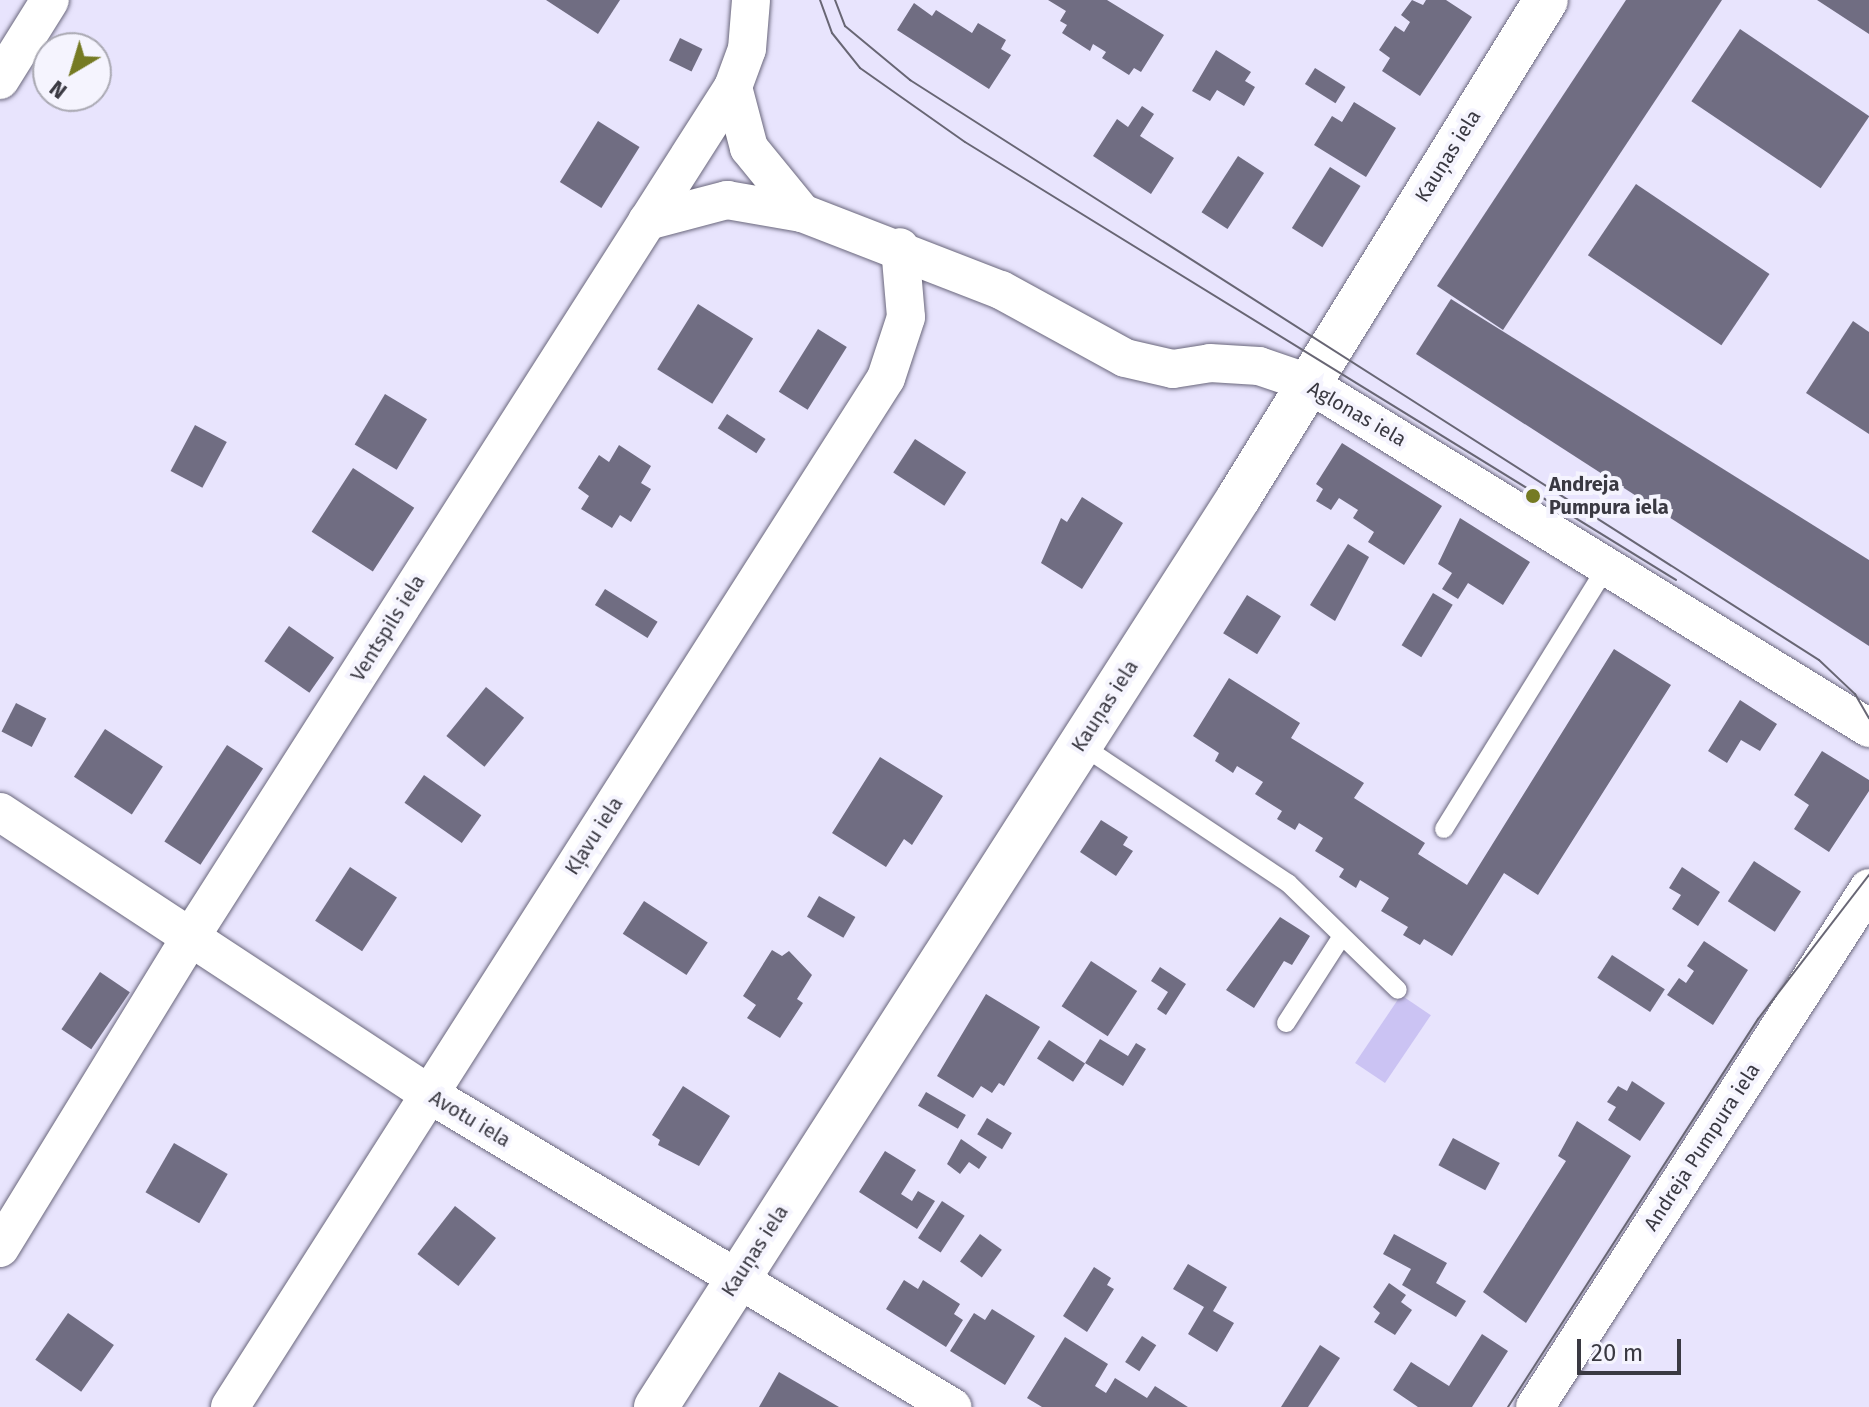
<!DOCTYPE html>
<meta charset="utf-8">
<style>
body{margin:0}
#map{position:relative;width:1869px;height:1407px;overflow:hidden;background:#e8e4fd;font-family:"Fira Sans",sans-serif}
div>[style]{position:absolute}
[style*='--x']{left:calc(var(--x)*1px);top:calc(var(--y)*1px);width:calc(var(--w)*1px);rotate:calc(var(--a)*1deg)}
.green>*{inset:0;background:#cbc3f3;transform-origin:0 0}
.building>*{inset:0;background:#706d82;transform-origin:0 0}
.roads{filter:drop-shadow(0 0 2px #6a677c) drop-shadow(0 0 2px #6a677c)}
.service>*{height:18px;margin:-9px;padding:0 9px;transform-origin:9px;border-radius:9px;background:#fff}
.minor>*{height:38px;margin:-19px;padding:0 19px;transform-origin:19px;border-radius:19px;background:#fff}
.tertiary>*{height:44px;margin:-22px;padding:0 22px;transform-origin:22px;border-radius:22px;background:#fff}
.tram>*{height:2px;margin:-1px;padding:0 1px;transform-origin:1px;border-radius:1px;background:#686674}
.dots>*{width:22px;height:22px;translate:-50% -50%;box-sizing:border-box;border:4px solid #f5f4fe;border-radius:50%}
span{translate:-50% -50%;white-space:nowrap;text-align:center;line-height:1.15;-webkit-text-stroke:8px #f5f4fe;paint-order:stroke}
.street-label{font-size:20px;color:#3a3942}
.poi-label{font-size:20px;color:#3a3942;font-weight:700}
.left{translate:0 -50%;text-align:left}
.north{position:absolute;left:32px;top:32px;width:80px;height:80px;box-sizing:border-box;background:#f5f4fe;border:2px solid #aaa9b3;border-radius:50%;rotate:218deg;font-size:22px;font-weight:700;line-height:32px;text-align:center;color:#3a3942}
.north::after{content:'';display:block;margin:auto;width:28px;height:36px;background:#757a23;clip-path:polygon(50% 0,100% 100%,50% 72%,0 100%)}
.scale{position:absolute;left:1577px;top:1339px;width:104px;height:36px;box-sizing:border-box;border:4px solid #3a3942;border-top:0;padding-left:10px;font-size:24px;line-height:28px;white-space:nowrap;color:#3a3942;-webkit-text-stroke:6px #f5f4fe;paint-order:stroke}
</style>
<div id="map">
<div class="green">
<div style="left:1401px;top:995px;width:36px;height:82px;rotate:34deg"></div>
</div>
<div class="building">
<div style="clip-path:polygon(546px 0,620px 0,598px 34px)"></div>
<div style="clip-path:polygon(1048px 0,1107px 0,1164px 35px,1141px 72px,1134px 68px,1129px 75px,1102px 58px,1106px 52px,1093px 44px,1090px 51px,1062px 33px,1067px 25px,1060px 21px,1066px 11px)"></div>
<div style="clip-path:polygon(1412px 0,1423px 5px,1426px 0,1446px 0,1472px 17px,1420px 96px,1382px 71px,1390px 58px,1379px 50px,1395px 26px,1404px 32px,1410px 22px,1401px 15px)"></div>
<div style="clip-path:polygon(1626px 0,1722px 0,1503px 330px,1437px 286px)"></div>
<div style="clip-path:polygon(1817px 0,1869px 0,1869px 34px)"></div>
<div style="clip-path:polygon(914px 3px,932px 16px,936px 10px,972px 33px,978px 23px,1006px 40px,1001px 49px,1011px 55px,989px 89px,897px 30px)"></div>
<div style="left:1740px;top:29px;width:156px;height:87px;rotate:34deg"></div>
<div style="left:680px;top:38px;width:25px;height:25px;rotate:26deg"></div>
<div style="clip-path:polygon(1216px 50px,1251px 72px,1245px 81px,1255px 87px,1244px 106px,1217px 90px,1210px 101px,1192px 91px)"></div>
<div style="left:1315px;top:68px;width:36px;height:19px;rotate:32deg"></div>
<div style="clip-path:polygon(1354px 102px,1396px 128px,1366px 177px,1314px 145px,1332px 116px,1342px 122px)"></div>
<div style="clip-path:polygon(1142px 106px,1154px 114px,1140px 136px,1174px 158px,1151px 194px,1093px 156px,1117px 119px,1128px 127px)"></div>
<div style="left:598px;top:121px;width:49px;height:72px;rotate:32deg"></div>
<div style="left:1238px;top:156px;width:31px;height:67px;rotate:33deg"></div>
<div style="left:1330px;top:167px;width:36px;height:72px;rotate:32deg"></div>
<div style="left:1636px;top:184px;width:161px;height:86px;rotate:34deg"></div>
<div style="clip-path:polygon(1451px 299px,1869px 560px,1869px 646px,1416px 354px)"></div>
<div style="left:698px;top:304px;width:65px;height:77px;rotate:32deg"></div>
<div style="clip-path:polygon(1853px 321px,1869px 332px,1869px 434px,1806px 393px)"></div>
<div style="left:818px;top:329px;width:34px;height:74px;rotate:32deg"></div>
<div style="left:385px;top:394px;width:49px;height:59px;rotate:31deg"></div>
<div style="left:727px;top:414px;width:46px;height:17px;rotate:33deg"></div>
<div style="left:195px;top:425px;width:36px;height:52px;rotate:28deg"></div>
<div style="left:915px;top:439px;width:61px;height:40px;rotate:33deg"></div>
<div style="clip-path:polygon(1342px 443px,1442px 506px,1404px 565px,1368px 542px,1374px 532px,1353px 518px,1358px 510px,1339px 498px,1331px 510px,1316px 501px,1323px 489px,1316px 484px)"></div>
<div style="clip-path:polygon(619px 445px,651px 466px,641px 483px,651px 489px,631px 522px,620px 515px,612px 528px,581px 509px,589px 496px,578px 488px,599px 455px,609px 462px)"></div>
<div style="left:353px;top:468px;width:73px;height:76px;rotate:33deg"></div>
<div style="clip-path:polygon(1082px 497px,1123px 523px,1082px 589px,1041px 563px,1061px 518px,1067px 522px)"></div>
<div style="clip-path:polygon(1460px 518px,1530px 562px,1503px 605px,1468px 583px,1458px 599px,1442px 589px,1452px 573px,1438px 564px)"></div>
<div style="clip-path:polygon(1348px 544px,1369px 557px,1335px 621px,1310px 605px)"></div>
<div style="left:605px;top:589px;width:62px;height:19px;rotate:32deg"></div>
<div style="left:1433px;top:593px;width:23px;height:61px;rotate:31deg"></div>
<div style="left:1247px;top:595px;width:40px;height:45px;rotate:32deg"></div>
<div style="left:289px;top:626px;width:55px;height:43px;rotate:35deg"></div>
<div style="clip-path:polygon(1614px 649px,1671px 685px,1538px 895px,1504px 873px,1452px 956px,1424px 939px,1420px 945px,1403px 935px,1408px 927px,1381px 911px,1389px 898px,1360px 880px,1356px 888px,1339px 877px,1344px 869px,1315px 851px,1323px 838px,1299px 823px,1295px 830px,1277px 819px,1282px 811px,1255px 794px,1263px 782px,1237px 766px,1233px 773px,1215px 761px,1219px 753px,1193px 736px,1229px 678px,1300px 723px,1291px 738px,1364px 783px,1354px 798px,1425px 843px,1418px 854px,1467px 885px)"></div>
<div style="left:486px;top:687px;width:49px;height:63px;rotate:39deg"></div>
<div style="clip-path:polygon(1740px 700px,1777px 724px,1760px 751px,1741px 740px,1727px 763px,1708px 751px)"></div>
<div style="left:16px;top:703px;width:34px;height:32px;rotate:27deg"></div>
<div style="left:105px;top:729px;width:69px;height:57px;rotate:33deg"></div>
<div style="left:227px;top:745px;width:43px;height:115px;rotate:33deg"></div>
<div style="clip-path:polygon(1822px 751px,1869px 780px,1869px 791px,1829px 852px,1794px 829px,1809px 805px,1794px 795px)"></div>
<div style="clip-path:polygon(880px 757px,943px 796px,912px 845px,904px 839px,886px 867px,832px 833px)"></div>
<div style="left:424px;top:775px;width:70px;height:34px;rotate:35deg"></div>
<div style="clip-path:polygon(1101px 820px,1128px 837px,1123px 845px,1133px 851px,1116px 876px,1080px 852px)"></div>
<div style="left:1754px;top:861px;width:56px;height:48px;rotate:33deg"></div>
<div style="left:350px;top:867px;width:56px;height:64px;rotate:33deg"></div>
<div style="clip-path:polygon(1682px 867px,1720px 892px,1698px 926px,1672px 909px,1681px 895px,1669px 888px)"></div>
<div style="left:819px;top:896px;width:42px;height:24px;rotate:30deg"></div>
<div style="left:644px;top:901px;width:76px;height:39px;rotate:33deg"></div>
<div style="clip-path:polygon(1280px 917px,1310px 936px,1292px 965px,1284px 961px,1254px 1008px,1226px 990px)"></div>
<div style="clip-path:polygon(1704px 941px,1748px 970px,1713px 1025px,1667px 995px,1679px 978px,1686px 983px,1694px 971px,1687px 966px)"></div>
<div style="clip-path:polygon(772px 950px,782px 956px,789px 951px,812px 975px,797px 999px,803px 1003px,780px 1038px,747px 1018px,756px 1005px,743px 996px)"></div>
<div style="left:1612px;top:955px;width:63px;height:27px;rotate:33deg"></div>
<div style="left:1091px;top:961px;width:55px;height:54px;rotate:33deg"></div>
<div style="clip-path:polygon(1160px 967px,1186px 984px,1166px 1015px,1157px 1009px,1168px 992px,1151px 981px)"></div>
<div style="left:100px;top:972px;width:36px;height:69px;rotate:34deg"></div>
<div style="clip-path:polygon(986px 994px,1040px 1027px,1004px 1086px,999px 1083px,992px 1093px,981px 1086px,973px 1098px,937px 1076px)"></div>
<div style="clip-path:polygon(1100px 1039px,1128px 1056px,1136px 1043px,1146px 1049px,1123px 1086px,1085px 1063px)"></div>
<div style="left:1049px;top:1040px;width:43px;height:22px;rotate:33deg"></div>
<div style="clip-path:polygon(1632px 1081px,1665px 1103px,1640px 1141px,1608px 1120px,1616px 1107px,1607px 1102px,1618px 1086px,1627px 1091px)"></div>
<div style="clip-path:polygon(683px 1086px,730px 1116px,699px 1166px,658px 1145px,660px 1140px,652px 1135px)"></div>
<div style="left:926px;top:1092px;width:46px;height:16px;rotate:30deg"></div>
<div style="left:987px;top:1118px;width:29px;height:19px;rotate:31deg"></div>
<div style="clip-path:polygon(1577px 1121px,1631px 1156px,1526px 1323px,1483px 1292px,1566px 1161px,1558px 1156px)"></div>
<div style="left:1453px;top:1138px;width:53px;height:31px;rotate:28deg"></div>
<div style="clip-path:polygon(961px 1139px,987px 1157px,979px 1169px,969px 1162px,960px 1174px,947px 1164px)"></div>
<div style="left:174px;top:1143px;width:62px;height:57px;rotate:30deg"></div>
<div style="clip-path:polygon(885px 1151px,916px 1170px,901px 1194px,912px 1201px,918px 1191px,935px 1201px,917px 1229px,859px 1192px)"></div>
<div style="left:942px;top:1201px;width:27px;height:44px;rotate:33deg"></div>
<div style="left:455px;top:1206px;width:52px;height:61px;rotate:38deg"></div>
<div style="left:980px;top:1234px;width:27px;height:34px;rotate:36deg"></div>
<div style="clip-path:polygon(1394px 1234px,1447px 1263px,1436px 1283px,1466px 1301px,1456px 1317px,1402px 1285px,1411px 1269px,1383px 1254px)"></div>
<div style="clip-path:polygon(1188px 1264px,1227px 1287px,1213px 1311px,1234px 1323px,1217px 1352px,1188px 1334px,1204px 1307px,1173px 1289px)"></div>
<div style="clip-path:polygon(1094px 1267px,1111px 1278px,1107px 1285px,1114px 1289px,1087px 1332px,1063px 1316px)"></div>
<div style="clip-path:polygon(904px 1280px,918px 1289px,923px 1280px,960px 1304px,954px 1314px,963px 1320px,946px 1347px,886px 1309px)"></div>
<div style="clip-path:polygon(1389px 1283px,1406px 1295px,1401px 1302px,1412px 1310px,1395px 1335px,1374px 1322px,1380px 1313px,1373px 1307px)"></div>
<div style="clip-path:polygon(992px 1309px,1035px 1336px,1005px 1385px,950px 1351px,974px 1313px,985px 1320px)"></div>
<div style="left:68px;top:1313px;width:56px;height:57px;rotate:35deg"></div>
<div style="clip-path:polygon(1482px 1334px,1508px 1351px,1472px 1407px,1418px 1407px,1393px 1390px,1411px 1362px,1449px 1386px)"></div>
<div style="left:1142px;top:1336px;width:17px;height:31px;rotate:33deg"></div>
<div style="clip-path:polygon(1065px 1337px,1108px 1364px,1095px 1386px,1106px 1393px,1115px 1378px,1147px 1398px,1155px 1386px,1188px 1407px,1042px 1407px,1027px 1398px)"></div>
<div style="clip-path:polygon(1320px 1345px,1340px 1358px,1308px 1407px,1281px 1407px)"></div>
<div style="clip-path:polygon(779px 1372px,839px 1407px,759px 1407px)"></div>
</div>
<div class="roads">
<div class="service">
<div style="--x:1081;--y:745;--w:249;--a:33.7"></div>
<div style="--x:1288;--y:883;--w:153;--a:44.2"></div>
<div style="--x:1444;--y:829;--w:311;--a:-58.2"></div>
<div style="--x:1286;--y:1023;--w:103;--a:-57.2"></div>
</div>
<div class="minor">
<div style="--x:0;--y:80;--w:94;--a:-58"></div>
<div style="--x:733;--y:87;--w:63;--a:75.3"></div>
<div style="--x:749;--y:148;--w:84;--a:50.8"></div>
<div style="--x:647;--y:221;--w:83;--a:-14.7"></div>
<div style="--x:727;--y:200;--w:76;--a:9.8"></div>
<div style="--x:802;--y:213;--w:213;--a:21.2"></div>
<div style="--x:1001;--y:290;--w:141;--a:28.7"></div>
<div style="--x:1125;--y:358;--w:49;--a:12.9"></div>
<div style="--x:1173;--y:369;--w:37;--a:-9"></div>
<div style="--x:1210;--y:363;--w:49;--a:3.5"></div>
<div style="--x:1259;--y:366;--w:50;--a:18.8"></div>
<div style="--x:1306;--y:382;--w:661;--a:31.57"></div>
<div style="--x:0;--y:812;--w:513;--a:33.32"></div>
<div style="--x:429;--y:1094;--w:610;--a:30.9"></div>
<div style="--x:0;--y:1248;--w:364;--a:-58.5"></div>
<div style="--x:190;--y:938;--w:1009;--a:-57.46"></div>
<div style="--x:733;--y:87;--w:40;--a:-69.8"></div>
<div style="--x:747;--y:49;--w:49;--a:-85.3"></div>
<div style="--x:230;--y:1407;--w:1220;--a:-57.48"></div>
<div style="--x:886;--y:378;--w:64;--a:-71.8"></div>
<div style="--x:906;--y:317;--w:70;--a:-94.9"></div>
<div style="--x:1535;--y:1407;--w:617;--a:-57.24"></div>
</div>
<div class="tertiary">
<div style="--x:656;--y:1407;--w:1081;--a:-57.35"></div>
<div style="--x:1239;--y:497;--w:584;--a:-58.3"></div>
</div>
</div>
<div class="tram">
<div style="--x:820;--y:0;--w:35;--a:70"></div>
<div style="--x:832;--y:33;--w:45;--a:51.3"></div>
<div style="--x:860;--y:68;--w:128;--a:35.2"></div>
<div style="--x:965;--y:142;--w:835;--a:31.63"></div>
<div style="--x:835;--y:0;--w:28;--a:69"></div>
<div style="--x:845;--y:26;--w:85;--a:39.7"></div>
<div style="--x:910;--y:80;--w:1078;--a:32.54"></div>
<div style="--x:1819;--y:660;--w:50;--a:43.4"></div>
<div style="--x:1855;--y:694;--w:28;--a:60"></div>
<div style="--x:1508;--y:1407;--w:462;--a:-57.2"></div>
<div style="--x:1758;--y:1019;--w:182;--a:-52.4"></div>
</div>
<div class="dots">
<div style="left:1533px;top:496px;background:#757a23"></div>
</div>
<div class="street-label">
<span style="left:1448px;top:156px;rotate:-58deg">Kauņas iela</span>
<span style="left:1357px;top:414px;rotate:30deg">Aglonas iela</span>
<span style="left:388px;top:628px;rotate:-58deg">Ventspils iela</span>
<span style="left:1105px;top:706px;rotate:-57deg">Kauņas iela</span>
<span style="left:594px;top:836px;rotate:-57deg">Kļavu iela</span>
<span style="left:470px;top:1119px;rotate:31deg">Avotu iela</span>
<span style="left:1702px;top:1147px;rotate:-57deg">Andreja Pumpura iela</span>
<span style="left:755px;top:1251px;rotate:-57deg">Kauņas iela</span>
</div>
<div class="poi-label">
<span class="left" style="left:1549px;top:496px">Andreja<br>Pumpura iela</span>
</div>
<div class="north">N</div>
<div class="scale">20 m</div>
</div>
